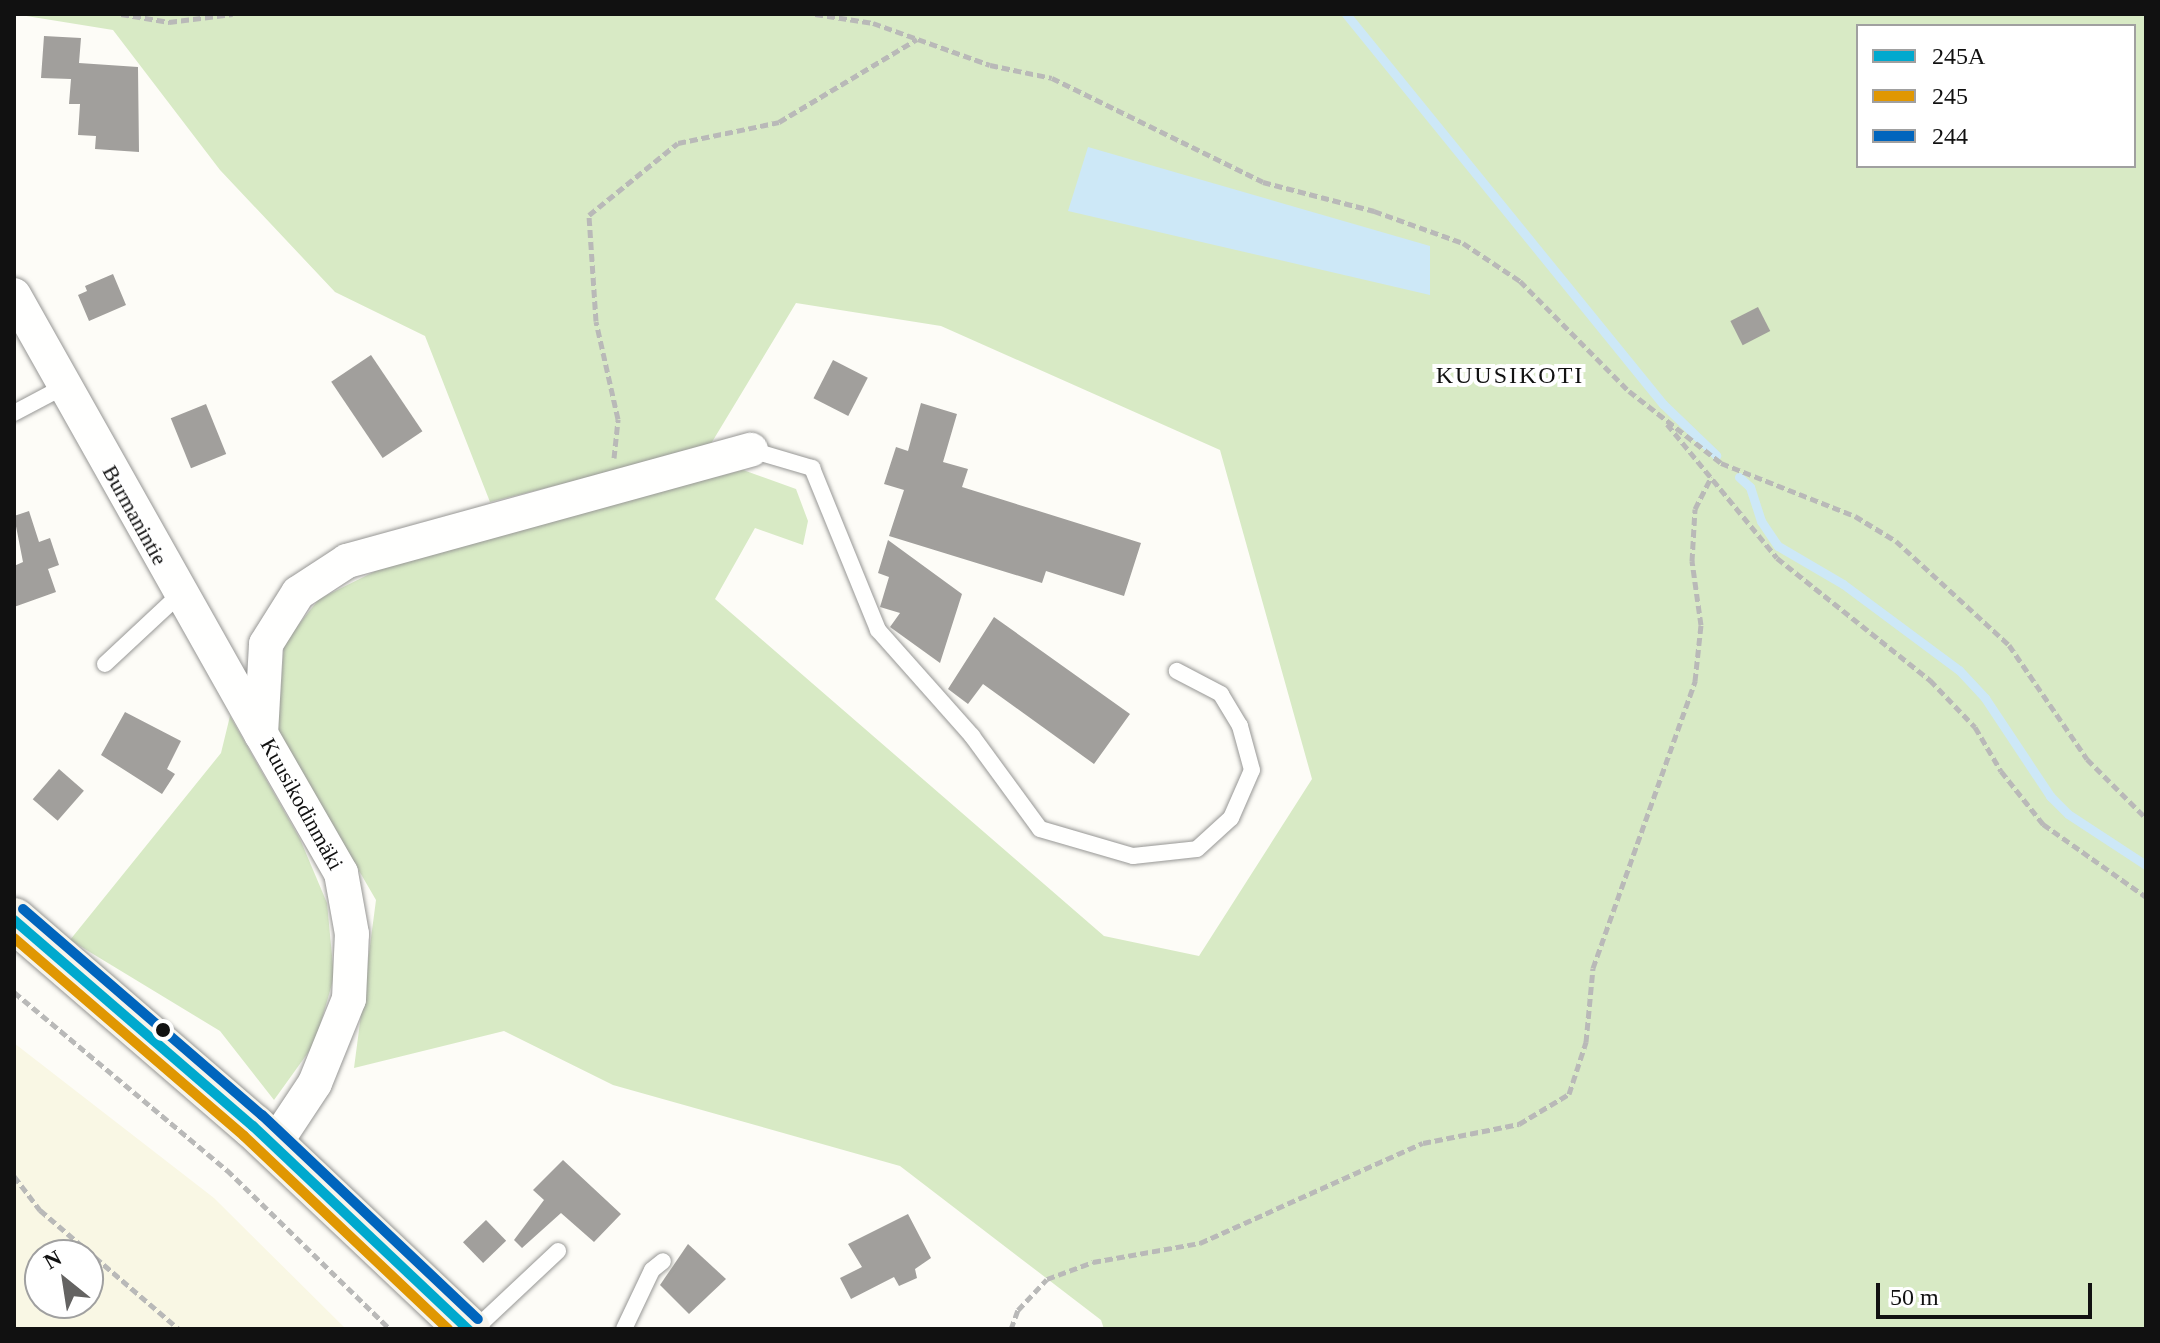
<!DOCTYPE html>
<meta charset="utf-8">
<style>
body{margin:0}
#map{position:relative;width:2160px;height:1343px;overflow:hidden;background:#fdfcf7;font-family:"Times New Roman",serif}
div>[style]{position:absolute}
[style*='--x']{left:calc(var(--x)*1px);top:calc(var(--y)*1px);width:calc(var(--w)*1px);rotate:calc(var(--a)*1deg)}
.farmland>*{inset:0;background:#f9f7e4}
.forest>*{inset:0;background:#d8eac5}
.water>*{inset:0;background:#cde8f7}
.stream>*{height:9px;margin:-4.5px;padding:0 4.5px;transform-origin:4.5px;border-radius:4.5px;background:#cde8f7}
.building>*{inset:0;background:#a19f9c;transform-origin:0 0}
.path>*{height:5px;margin-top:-2.5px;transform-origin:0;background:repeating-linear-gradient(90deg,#b9b9b8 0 8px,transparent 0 12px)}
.roads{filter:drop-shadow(0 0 2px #979795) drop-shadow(0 0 2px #979795)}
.lane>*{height:16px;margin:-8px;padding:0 8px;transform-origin:8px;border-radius:8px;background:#fffffe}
.street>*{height:34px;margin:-17px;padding:0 17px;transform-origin:17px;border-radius:17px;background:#fffffe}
.secondary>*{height:44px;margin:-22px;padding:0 22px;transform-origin:22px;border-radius:22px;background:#f6f4eb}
.bus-1>*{height:10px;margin:-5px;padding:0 5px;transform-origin:5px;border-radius:5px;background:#00a9ce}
.bus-2>*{height:10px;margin:-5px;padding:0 5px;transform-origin:5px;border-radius:5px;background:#e09702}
.bus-3>*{height:10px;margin:-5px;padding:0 5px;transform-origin:5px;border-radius:5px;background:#0065bd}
.dots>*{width:22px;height:22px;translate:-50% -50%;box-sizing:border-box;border:4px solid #fff;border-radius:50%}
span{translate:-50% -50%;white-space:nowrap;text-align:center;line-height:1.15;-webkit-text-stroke:8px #fff;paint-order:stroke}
.street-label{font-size:22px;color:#111}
.neighbourhood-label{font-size:24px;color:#111;letter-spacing:2px}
.frame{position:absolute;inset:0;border:16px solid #111;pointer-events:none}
.legend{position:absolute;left:1856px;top:24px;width:280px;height:144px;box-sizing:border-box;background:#fff;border:2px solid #a0a0a0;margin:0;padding:10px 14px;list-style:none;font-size:24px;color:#111}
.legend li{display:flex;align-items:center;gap:16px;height:40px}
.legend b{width:40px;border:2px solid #a0a0a0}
.north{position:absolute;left:24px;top:1239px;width:80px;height:80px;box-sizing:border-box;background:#fff;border:2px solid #a0a0a0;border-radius:50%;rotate:330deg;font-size:22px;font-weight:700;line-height:32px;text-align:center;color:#111}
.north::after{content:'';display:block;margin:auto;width:28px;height:36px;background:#646362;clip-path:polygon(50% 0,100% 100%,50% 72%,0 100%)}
.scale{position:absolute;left:1876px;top:1283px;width:216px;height:36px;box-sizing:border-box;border:4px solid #111;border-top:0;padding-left:10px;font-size:24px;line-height:28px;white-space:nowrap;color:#111;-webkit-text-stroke:6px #fff;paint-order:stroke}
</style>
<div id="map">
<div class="farmland">
<div style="clip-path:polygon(evenodd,14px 1043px,214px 1198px,346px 1329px,14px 1329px,14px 1043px,40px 1255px,88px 1255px,88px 1303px,40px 1303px,40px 1255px)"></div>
</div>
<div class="forest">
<div style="clip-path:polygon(evenodd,14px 14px,2146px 14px,2146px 1329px,1104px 1329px,1101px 1320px,900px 1166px,613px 1085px,504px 1031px,354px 1068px,376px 900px,278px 731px,284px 643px,319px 599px,402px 558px,743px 470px,796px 489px,808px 521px,803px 545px,755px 528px,715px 599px,1104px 936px,1199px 956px,1312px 779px,1220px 450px,941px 326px,796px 303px,709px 447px,490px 502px,425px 336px,335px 292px,220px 170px,113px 30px,14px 14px,1858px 26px,2134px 26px,2134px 166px,1858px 166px,1858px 26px)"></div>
<div style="clip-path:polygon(230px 716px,300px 839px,327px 903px,334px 977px,315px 1043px,274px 1100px,220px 1031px,70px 940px,221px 753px)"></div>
</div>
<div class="water">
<div style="clip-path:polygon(1088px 147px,1430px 246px,1430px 295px,1068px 211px)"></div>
</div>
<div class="stream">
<div style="--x:1346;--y:14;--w:503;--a:50.9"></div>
<div style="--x:1663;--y:404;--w:74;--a:43.9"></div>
<div style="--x:1739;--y:477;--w:15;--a:42"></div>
<div style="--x:1750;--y:487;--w:36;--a:72"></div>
<div style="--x:1761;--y:521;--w:30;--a:56"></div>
<div style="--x:1778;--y:546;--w:75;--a:30.3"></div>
<div style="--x:1843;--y:584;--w:144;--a:36.6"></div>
<div style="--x:1959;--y:670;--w:38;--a:47"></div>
<div style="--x:1985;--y:698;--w:118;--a:56.4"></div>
<div style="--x:2050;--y:796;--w:25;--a:45"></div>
<div style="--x:2068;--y:814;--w:93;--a:33.2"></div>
</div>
<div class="building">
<div style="clip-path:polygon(44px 36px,81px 38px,79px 63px,138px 67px,139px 152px,95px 149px,96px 136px,78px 135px,80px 104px,69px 104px,71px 79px,41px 78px)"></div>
<div style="clip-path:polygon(113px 274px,126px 305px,89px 321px,78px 295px,87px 291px,85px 286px)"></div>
<div style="left:1758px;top:307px;width:27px;height:31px;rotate:63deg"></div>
<div style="left:371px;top:355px;width:92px;height:48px;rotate:56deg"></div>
<div style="left:833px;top:360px;width:39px;height:43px;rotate:27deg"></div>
<div style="clip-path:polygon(921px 403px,957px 414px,943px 462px,968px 469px,962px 487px,1141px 543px,1124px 596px,1046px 571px,1042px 583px,889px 536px,904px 490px,884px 484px,896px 447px,908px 451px)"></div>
<div style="left:206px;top:404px;width:54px;height:38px;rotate:68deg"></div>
<div style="clip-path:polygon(29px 511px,39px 542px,50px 538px,59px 565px,48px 569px,56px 592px,14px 607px,14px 566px,23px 562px,14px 516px)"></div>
<div style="clip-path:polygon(888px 540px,962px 594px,940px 663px,890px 627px,900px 613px,880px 607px,889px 577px,878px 573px)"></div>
<div style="clip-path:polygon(994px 617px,1130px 714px,1094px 764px,983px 684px,968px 704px,948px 689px)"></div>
<div style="clip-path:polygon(125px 712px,181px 741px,167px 769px,175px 774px,162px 794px,101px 755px)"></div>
<div style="left:59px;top:769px;width:33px;height:40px;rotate:41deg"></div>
<div style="clip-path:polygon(563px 1160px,621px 1214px,594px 1242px,561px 1213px,522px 1248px,514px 1240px,544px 1200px,533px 1190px)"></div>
<div style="clip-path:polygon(908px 1214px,931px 1258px,915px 1269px,917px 1278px,899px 1286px,894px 1277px,851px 1299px,840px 1278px,862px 1267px,848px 1244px)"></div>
<div style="left:486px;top:1220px;width:29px;height:32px;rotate:46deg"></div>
<div style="clip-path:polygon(688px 1244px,726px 1279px,689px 1314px,660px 1285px)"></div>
</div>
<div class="path">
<div style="--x:121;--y:14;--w:49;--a:9.5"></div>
<div style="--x:169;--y:22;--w:64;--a:-7.2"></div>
<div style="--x:815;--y:14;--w:59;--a:8.8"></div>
<div style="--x:873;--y:23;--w:124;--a:19.7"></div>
<div style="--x:990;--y:65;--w:63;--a:11.8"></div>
<div style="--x:1052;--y:78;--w:235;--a:26.2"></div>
<div style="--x:1263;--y:182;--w:115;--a:14.6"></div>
<div style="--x:1374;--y:211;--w:95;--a:19.8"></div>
<div style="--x:1463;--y:243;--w:69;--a:33.7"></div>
<div style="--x:1520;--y:281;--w:155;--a:45.3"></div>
<div style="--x:1629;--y:391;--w:117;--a:38"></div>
<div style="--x:1721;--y:463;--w:144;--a:21.6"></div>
<div style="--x:1855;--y:516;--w:48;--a:31.4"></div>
<div style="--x:1896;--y:541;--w:154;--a:42.6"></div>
<div style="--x:2009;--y:645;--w:138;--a:55.6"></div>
<div style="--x:2087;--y:759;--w:83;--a:45"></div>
<div style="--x:1667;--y:424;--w:173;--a:50.6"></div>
<div style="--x:1777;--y:558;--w:196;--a:38.6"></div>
<div style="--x:1930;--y:680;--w:65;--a:46.2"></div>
<div style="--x:1975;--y:727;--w:51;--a:59.4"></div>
<div style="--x:2001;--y:771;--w:68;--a:51.6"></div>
<div style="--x:2043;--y:824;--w:126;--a:35.3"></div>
<div style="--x:614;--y:458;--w:39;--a:-84"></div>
<div style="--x:618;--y:419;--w:100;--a:-102.7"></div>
<div style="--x:596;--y:321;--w:106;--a:-93.8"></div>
<div style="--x:589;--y:215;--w:114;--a:-39"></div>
<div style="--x:678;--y:143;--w:103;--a:-11.7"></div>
<div style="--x:779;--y:122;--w:161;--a:-31"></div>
<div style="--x:14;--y:992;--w:278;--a:39.9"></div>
<div style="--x:227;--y:1170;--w:228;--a:44.3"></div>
<div style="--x:14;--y:1176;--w:43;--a:52.6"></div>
<div style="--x:40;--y:1210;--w:183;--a:40.6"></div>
<div style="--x:1011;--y:1329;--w:20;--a:-70"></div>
<div style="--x:1018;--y:1310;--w:42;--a:-46.9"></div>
<div style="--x:1047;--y:1279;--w:49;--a:-20.3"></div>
<div style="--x:1093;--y:1262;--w:109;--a:-10.1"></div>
<div style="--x:1200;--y:1243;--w:244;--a:-24.2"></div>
<div style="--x:1423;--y:1143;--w:98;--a:-11.2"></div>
<div style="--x:1519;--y:1124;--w:58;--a:-31"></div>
<div style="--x:1569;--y:1094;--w:55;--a:-71.9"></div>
<div style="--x:1586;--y:1042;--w:74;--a:-84.6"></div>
<div style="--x:1593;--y:968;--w:305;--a:-70.4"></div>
<div style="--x:1695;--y:681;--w:56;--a:-83.9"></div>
<div style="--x:1701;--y:625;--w:65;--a:-98"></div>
<div style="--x:1692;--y:561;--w:52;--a:-86.7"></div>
<div style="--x:1695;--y:509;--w:36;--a:-63"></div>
</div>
<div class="roads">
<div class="lane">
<div style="--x:14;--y:413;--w:58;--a:-27.9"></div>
<div style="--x:751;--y:450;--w:64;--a:16.4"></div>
<div style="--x:812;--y:468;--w:175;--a:67.8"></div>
<div style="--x:878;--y:630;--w:142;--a:48.4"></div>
<div style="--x:972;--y:736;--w:115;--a:53.8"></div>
<div style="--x:1040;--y:829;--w:97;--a:16.2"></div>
<div style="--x:1133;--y:856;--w:64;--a:-6.2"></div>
<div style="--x:1197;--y:849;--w:46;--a:-42.4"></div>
<div style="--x:1231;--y:818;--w:52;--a:-66.4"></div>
<div style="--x:1252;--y:770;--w:46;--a:-105.3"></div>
<div style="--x:1240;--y:726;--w:37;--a:-121"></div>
<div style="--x:1221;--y:694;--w:50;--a:-152.4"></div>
<div style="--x:105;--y:664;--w:101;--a:-43"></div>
<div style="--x:475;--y:1329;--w:114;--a:-43.2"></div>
<div style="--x:624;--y:1329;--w:65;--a:-64.6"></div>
<div style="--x:652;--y:1270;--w:14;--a:-39"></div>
</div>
<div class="street">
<div style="--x:14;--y:295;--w:504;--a:60.64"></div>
<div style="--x:274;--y:1145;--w:74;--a:-56.5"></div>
<div style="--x:315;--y:1083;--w:91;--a:-68"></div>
<div style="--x:349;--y:999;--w:65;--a:-87.4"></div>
<div style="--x:352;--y:934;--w:62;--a:-100.2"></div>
<div style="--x:341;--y:873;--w:160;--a:-119.9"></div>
<div style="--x:261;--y:734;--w:90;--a:-86.8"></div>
<div style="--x:266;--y:644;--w:60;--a:-57.9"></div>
<div style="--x:298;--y:593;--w:59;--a:-33.1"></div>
<div style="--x:347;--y:561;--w:419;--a:-15.4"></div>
</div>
<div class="secondary">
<div style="--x:14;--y:920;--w:316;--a:40.8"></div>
<div style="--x:253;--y:1126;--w:296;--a:43.4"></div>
</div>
</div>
<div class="bus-1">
<div style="--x:14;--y:920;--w:316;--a:40.8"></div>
<div style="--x:253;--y:1126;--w:296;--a:43.4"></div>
</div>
<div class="bus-2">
<div style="--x:14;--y:938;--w:303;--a:40.7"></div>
<div style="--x:244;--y:1136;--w:281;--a:43.4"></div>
</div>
<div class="bus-3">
<div style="--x:23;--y:909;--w:316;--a:40.8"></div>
<div style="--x:262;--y:1115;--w:297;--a:43.4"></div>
</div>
<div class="dots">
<div style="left:163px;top:1030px;background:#111"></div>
</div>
<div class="street-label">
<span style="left:135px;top:515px;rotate:61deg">Burmanintie</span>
<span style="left:302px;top:804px;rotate:61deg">Kuusikodinmäki</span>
</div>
<div class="neighbourhood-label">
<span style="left:1510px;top:376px">KUUSIKOTI</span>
</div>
<div class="frame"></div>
<ul class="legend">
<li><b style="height:10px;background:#00a9ce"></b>245A</li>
<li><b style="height:10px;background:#e09702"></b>245</li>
<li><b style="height:10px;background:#0065bd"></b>244</li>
</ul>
<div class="north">N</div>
<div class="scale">50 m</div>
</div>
